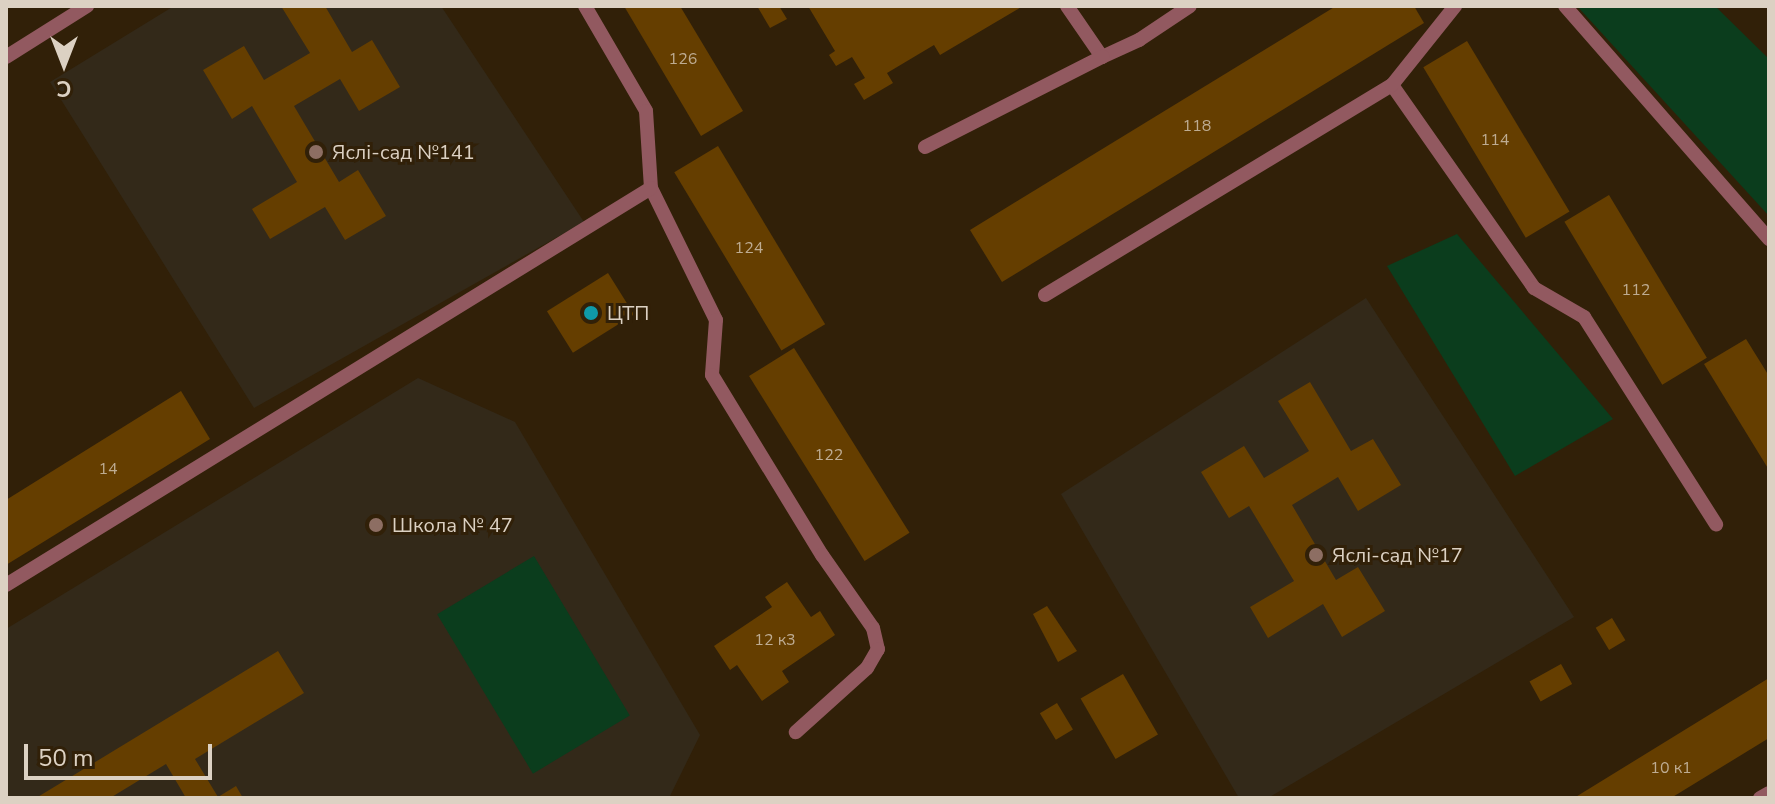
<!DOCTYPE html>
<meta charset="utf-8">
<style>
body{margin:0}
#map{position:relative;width:1775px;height:804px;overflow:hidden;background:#312008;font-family:"Nunito Sans",sans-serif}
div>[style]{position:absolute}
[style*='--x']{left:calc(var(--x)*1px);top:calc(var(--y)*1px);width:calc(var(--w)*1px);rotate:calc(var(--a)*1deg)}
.education>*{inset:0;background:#332919}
.green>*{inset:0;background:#0b3d1d;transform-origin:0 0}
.building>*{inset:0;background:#653e00;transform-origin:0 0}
.service>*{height:14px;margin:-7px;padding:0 7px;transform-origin:7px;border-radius:7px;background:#925960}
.dots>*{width:22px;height:22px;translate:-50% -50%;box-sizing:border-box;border:4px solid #312008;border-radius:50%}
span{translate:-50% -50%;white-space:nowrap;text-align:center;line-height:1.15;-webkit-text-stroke:6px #312008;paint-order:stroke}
.number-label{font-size:16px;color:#beac92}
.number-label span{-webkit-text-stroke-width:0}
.poi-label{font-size:20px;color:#dcd1c3}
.left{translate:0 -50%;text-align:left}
.frame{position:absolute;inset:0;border:8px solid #dcd1c3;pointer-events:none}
.north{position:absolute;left:24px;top:24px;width:80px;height:80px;-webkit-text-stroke:6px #312008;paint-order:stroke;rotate:180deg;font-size:22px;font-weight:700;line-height:32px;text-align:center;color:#dcd1c3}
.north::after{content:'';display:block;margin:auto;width:28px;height:36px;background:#dcd1c3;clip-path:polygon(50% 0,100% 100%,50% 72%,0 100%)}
.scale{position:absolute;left:24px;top:744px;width:188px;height:36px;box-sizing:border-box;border:4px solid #dcd1c3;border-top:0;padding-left:10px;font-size:24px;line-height:28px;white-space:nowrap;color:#dcd1c3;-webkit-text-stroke:6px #312008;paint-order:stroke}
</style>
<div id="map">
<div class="education">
<div style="clip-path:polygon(174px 6px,441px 6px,584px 222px,254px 408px,50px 82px)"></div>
<div style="clip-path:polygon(1366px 298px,1574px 617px,1268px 798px,1239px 798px,1061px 494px)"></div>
<div style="clip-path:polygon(418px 378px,515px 422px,700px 735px,669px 798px,6px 798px,6px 629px)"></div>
</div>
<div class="green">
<div style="clip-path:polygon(1577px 6px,1715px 6px,1769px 59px,1769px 216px)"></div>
<div style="clip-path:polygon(1457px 234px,1613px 419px,1515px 476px,1387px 266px)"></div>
<div style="left:534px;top:556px;width:186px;height:113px;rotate:59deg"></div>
</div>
<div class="building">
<div style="clip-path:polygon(281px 6px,325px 6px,352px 52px,372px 40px,400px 87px,359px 111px,340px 79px,294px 106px,339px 182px,358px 170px,386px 216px,345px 240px,325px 207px,270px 239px,252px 209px,297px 182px,252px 106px,232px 119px,203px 70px,244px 46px,264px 80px,310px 53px)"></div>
<div style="clip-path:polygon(624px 6px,680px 6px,743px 111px,701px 136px)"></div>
<div style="clip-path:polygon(757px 6px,779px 6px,787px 19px,770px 28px)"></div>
<div style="clip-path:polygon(808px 6px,1023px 6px,940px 55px,934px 45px,887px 73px,893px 83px,864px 100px,854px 84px,865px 78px,852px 57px,836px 66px,829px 55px,835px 51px)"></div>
<div style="clip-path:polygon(1336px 6px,1414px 6px,1424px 23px,1002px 282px,970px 230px)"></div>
<div style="left:1467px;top:41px;width:199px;height:51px;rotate:59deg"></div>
<div style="left:718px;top:146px;width:208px;height:51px;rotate:59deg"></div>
<div style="left:1609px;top:195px;width:190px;height:52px;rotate:59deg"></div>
<div style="left:608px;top:273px;width:49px;height:72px;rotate:58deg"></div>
<div style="clip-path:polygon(1746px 339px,1769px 376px,1769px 470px,1704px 364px)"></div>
<div style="left:794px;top:348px;width:218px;height:53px;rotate:58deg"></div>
<div style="clip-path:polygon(1310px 382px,1351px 451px,1373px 439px,1401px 485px,1358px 511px,1338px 477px,1292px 505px,1336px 580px,1358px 567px,1385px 611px,1342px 637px,1323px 604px,1268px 638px,1250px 607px,1294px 581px,1249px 506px,1229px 518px,1201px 472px,1244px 446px,1264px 478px,1309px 451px,1278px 401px)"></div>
<div style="clip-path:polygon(181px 391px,210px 439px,6px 565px,6px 500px)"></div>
<div style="clip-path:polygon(787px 582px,811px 617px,820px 611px,835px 635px,782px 671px,789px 682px,762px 701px,737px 665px,730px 670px,714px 646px,772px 607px,765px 597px)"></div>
<div style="clip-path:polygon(1047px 606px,1077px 651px,1058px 662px,1033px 614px)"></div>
<div style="left:1612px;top:618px;width:26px;height:19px;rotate:59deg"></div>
<div style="clip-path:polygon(278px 651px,304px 693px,195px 759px,218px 797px,236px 786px,243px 798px,186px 798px,166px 764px,110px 798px,36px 798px)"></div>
<div style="left:1561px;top:664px;width:23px;height:36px;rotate:61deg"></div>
<div style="left:1123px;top:674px;width:70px;height:49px;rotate:60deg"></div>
<div style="clip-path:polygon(1769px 678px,1769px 738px,1671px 798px,1574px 798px)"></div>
<div style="left:1057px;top:703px;width:31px;height:20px;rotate:59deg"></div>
</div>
<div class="service">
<div style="--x:585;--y:6;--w:121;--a:59.8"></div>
<div style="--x:646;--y:111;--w:77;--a:86.3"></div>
<div style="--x:651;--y:188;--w:147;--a:63.8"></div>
<div style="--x:716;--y:320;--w:55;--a:94.2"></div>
<div style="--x:712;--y:375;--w:211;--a:58.6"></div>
<div style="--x:822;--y:555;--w:89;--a:55.1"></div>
<div style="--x:873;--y:628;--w:22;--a:77"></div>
<div style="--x:878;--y:649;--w:22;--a:120"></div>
<div style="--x:867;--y:668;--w:96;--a:138"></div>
<div style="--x:1067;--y:6;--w:62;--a:55.5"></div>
<div style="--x:1102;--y:57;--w:41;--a:-24.7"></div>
<div style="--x:1139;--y:40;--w:61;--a:-33.7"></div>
<div style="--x:1565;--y:6;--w:310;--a:48.8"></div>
<div style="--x:6;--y:57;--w:96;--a:-32.2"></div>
<div style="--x:1392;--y:85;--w:248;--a:55"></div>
<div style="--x:1534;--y:288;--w:58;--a:30.1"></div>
<div style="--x:1584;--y:317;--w:246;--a:57.5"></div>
<div style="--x:925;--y:147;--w:199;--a:-27"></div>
<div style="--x:1045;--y:295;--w:406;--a:-31.2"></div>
<div style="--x:1392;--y:85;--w:101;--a:-51.4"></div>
<div style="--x:6;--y:585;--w:757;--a:-31.61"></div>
<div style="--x:1760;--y:798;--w:10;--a:-29"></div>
</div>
<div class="dots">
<div style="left:316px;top:152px;background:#8d6e63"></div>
<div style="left:591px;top:313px;background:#0f9aa8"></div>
<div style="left:376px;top:525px;background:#8d6e63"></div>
<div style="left:1316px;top:555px;background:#8d6e63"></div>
</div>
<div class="number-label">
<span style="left:683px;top:59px">126</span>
<span style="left:1197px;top:126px">118</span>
<span style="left:1495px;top:140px">114</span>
<span style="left:749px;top:248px">124</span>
<span style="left:1636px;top:290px">112</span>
<span style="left:829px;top:455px">122</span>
<span style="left:108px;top:469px">14</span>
<span style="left:775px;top:640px">12 к3</span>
<span style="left:1671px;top:768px">10 к1</span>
</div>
<div class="poi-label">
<span class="left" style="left:332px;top:152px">Яслі-сад №141</span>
<span class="left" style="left:607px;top:313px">ЦТП</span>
<span class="left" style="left:392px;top:525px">Школа № 47</span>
<span class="left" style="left:1332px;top:555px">Яслі-сад №17</span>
</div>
<div class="frame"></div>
<div class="north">С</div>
<div class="scale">50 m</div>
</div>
